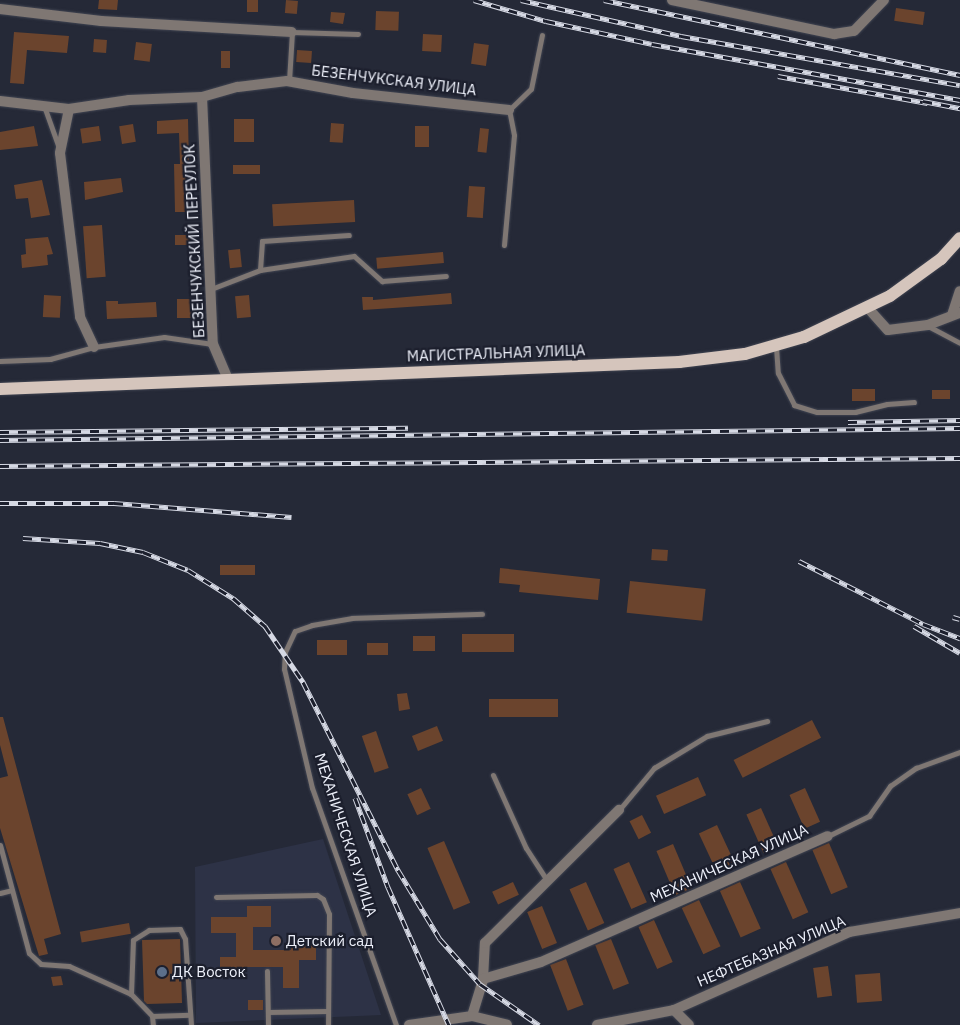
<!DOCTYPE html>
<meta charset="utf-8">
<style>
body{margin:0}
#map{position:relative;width:960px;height:1025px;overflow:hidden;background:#252937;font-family:"IBM Plex Sans",sans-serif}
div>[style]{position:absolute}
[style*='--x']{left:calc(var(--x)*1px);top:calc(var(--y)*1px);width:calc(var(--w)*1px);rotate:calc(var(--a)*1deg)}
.built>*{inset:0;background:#2d3246}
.building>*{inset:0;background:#6b442d;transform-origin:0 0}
.roads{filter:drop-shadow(0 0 1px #414552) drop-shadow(0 0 1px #414552)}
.lane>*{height:5px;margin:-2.5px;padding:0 2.5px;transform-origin:2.5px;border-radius:2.5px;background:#7f7773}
.street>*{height:10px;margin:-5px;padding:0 5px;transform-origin:5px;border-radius:5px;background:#7f7773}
.primary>*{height:12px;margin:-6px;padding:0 6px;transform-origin:6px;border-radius:6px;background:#d5c5bc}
.rail>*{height:5px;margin-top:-2.5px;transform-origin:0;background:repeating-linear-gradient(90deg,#1c1f2d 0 9px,#d6d9e4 0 18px);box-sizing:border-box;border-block:1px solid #d6d9e4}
.dots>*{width:14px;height:14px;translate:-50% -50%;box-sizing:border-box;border:2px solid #1c1f2d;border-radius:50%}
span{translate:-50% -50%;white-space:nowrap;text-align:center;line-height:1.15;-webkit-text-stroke:4.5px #1c1f2d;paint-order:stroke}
.street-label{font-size:15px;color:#eef1fb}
.poi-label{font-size:15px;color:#eef1fb}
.left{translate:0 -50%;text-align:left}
</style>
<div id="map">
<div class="built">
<div style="clip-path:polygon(323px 839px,381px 1015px,196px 1023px,195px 867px)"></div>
</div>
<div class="building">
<div style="clip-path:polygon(99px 0,118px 0,117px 10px,98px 9px)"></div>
<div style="left:247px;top:0;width:11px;height:12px"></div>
<div style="left:286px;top:0;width:12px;height:13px;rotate:5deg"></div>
<div style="left:896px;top:8px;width:29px;height:13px;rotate:8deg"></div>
<div style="left:376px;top:11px;width:23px;height:19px;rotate:2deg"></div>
<div style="clip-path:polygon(331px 12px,345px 13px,343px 24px,330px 22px)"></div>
<div style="clip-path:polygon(14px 32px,69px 36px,67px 53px,27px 50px,24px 84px,10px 83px)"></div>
<div style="left:423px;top:34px;width:19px;height:17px;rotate:3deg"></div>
<div style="left:94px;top:39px;width:13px;height:13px;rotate:4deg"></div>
<div style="left:136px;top:42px;width:16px;height:18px;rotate:7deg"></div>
<div style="left:474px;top:43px;width:15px;height:21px;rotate:8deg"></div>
<div style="left:297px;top:50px;width:15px;height:12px;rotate:4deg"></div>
<div style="left:221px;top:51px;width:9px;height:17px"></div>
<div style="clip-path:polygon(188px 119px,190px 212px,175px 212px,174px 164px,180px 164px,179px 133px,157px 134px,157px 121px)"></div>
<div style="left:234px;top:119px;width:20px;height:23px"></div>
<div style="left:331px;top:123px;width:13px;height:19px;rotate:4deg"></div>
<div style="left:133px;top:124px;width:18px;height:14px;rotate:81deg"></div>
<div style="clip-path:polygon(34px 126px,38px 146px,0 150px,0 132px)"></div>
<div style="left:99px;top:126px;width:15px;height:19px;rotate:82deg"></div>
<div style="left:415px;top:126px;width:14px;height:21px"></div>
<div style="left:480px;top:128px;width:9px;height:24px;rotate:6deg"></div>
<div style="left:233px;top:165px;width:27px;height:9px"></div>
<div style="clip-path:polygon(121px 178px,123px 192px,85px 200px,84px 182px)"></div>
<div style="clip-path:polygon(42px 180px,50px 215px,31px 218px,28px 198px,16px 199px,14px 185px)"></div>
<div style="left:469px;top:186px;width:16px;height:31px;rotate:4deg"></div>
<div style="left:354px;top:200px;width:22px;height:82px;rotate:87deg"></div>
<div style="left:102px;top:225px;width:52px;height:19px;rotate:86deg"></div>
<div style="left:175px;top:235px;width:15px;height:10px"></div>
<div style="clip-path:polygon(48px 237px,53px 254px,47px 255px,48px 265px,22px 268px,21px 255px,26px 254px,25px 239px)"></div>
<div style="left:240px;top:249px;width:18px;height:12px;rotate:84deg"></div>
<div style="left:443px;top:252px;width:11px;height:67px;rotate:85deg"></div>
<div style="clip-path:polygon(451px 293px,452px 304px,363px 310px,362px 297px,373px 297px,373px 300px)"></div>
<div style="left:44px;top:295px;width:17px;height:22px;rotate:3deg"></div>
<div style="left:249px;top:295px;width:22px;height:14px;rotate:85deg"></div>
<div style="left:177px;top:299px;width:16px;height:19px"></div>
<div style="clip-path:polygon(106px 301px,118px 301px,118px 304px,156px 302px,157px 317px,107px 319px)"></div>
<div style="left:852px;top:389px;width:23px;height:12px"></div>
<div style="left:932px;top:390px;width:18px;height:9px"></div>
<div style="left:652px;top:549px;width:16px;height:11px;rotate:4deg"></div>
<div style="left:255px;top:565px;width:10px;height:35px;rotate:90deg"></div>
<div style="clip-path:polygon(500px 568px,600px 579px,598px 600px,519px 592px,520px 585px,499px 583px)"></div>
<div style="left:630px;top:581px;width:76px;height:32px;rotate:6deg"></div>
<div style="left:514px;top:634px;width:18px;height:52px;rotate:90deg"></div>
<div style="left:435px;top:636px;width:15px;height:22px;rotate:90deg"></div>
<div style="left:317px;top:640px;width:30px;height:15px"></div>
<div style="left:367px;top:643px;width:21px;height:12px"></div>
<div style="clip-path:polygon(407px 693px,410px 709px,399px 711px,397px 694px)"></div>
<div style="left:489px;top:699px;width:69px;height:18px"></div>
<div style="clip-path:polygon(0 717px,3px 717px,61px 934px,44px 939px,48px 954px,39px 956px,0 828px,0 778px,8px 776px,0 745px)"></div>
<div style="left:812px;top:720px;width:20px;height:88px;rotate:63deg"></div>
<div style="left:437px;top:726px;width:16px;height:27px;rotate:68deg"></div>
<div style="left:376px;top:731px;width:39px;height:15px;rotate:71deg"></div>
<div style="left:698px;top:777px;width:20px;height:46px;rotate:66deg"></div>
<div style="left:421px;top:788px;width:23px;height:15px;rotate:65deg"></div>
<div style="left:805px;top:788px;width:37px;height:17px;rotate:66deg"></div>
<div style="left:761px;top:808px;width:42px;height:16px;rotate:66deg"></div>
<div style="left:642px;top:815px;width:20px;height:14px;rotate:63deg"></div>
<div style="left:717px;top:825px;width:45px;height:20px;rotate:65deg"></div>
<div style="left:444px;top:841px;width:67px;height:18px;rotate:67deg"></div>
<div style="left:829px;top:843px;width:48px;height:18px;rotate:67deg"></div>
<div style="left:673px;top:844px;width:48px;height:18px;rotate:67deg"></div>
<div style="left:629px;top:862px;width:44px;height:17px;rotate:66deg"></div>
<div style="left:786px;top:862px;width:55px;height:17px;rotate:66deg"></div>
<div style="left:513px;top:882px;width:14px;height:23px;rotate:65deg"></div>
<div style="left:586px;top:882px;width:45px;height:18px;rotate:66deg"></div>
<div style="left:740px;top:882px;width:51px;height:22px;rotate:66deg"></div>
<div style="left:699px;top:900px;width:51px;height:19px;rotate:65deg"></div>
<div style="clip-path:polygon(247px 906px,271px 906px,271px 927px,253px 927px,253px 950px,291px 950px,291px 939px,316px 939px,316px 960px,299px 960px,299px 988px,283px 988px,283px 967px,243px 967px,243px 976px,220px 976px,220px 957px,236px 957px,236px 933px,211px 933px,211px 917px,247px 917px)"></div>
<div style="left:542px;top:906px;width:40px;height:16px;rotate:68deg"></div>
<div style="left:654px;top:920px;width:46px;height:17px;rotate:66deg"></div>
<div style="left:129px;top:923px;width:11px;height:50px;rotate:80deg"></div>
<div style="clip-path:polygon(180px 939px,182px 1003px,147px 1004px,144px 1001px,142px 940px)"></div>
<div style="left:611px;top:939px;width:48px;height:17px;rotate:68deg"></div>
<div style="left:566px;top:959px;width:49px;height:17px;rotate:69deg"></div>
<div style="left:828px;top:966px;width:30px;height:15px;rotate:82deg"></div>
<div style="left:880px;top:973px;width:28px;height:25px;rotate:86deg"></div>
<div style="clip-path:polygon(61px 976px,63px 985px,53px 986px,51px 977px)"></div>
<div style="left:248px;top:1000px;width:15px;height:10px"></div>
</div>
<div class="roads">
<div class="lane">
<div style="--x:289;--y:81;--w:49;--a:-86.5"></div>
<div style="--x:292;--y:32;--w:66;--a:1.7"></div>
<div style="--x:44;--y:106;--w:45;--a:70.3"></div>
<div style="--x:504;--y:245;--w:110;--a:-84.8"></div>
<div style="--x:514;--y:135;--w:25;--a:-101"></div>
<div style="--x:509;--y:110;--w:30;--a:-44"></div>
<div style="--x:531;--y:89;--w:55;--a:-78.5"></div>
<div style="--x:260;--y:270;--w:29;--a:-86"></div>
<div style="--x:262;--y:241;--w:87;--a:-3.9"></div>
<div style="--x:211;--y:289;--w:53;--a:-21.2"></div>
<div style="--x:260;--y:270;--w:95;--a:-8.5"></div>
<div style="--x:354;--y:256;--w:38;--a:42"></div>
<div style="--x:382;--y:281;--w:64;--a:-4.5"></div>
<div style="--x:928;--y:326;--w:36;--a:28"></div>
<div style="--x:776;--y:347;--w:26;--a:86"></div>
<div style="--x:778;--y:373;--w:36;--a:63"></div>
<div style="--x:794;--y:405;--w:24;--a:17"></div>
<div style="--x:817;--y:412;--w:38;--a:0"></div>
<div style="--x:855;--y:412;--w:33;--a:-14"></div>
<div style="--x:887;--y:404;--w:27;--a:-4"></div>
<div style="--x:0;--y:361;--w:50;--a:-2.3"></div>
<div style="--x:50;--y:359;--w:46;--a:-15.3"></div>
<div style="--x:94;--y:347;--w:71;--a:-8.1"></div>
<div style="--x:164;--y:337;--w:49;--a:8.1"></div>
<div style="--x:493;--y:775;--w:80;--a:65.7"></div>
<div style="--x:526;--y:848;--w:38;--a:57"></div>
<div style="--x:619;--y:810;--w:55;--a:-50.2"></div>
<div style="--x:654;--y:768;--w:62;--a:-31.1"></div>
<div style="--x:707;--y:736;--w:62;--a:-14"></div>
<div style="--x:828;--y:836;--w:46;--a:-26"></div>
<div style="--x:869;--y:816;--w:37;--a:-55"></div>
<div style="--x:890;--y:786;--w:32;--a:-35"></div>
<div style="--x:916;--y:768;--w:47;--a:-20"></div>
<div style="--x:0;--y:845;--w:112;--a:75"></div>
<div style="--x:29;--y:953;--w:16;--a:43"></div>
<div style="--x:41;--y:964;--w:28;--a:4"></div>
<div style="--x:69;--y:966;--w:68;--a:24.3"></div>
<div style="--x:131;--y:994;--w:30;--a:46"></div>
<div style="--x:152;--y:1016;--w:9;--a:84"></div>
<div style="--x:0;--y:893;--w:12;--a:-14"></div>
<div style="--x:216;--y:897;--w:101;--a:-1.1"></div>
<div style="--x:317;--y:895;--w:7;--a:34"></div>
<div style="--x:323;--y:899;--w:16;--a:68"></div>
<div style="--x:329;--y:914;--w:111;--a:90.5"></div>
<div style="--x:267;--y:971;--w:54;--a:88.9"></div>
<div style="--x:131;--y:994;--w:54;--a:-87.9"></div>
<div style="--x:133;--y:940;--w:19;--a:-32"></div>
<div style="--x:149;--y:930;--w:31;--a:-2"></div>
<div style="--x:180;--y:929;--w:11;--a:63"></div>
<div style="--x:185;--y:939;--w:86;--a:86"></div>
<div style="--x:268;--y:1012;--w:60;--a:-1"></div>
<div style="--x:152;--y:1016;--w:38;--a:-2"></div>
<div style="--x:396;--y:1025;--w:251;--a:-109.5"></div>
<div style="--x:312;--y:788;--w:122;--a:-103.2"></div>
<div style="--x:284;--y:669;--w:17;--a:-87"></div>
<div style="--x:285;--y:652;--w:23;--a:-65"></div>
<div style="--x:295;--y:631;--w:18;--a:-19"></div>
<div style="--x:312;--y:625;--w:41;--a:-9.9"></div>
<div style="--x:352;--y:618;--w:130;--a:-1.8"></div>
</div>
<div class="street">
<div style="--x:672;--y:0;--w:166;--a:11.9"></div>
<div style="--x:834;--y:34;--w:20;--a:-9"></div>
<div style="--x:854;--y:31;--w:43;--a:-45.9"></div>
<div style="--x:0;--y:9;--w:102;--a:6.8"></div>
<div style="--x:101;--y:21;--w:191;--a:3.3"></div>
<div style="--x:202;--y:97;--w:247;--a:87.5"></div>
<div style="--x:213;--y:344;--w:39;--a:67"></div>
<div style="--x:0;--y:101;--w:69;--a:6.6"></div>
<div style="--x:69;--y:109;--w:61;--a:-8.5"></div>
<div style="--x:129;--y:100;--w:73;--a:-2.4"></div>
<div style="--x:202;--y:97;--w:37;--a:-16"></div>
<div style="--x:238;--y:87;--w:49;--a:-7"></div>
<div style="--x:287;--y:81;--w:67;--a:10.3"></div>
<div style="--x:353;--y:93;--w:157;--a:6.2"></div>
<div style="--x:69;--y:109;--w:45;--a:101.6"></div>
<div style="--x:60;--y:153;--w:165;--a:83"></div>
<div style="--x:80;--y:317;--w:33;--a:65"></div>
<div style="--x:867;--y:307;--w:31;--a:48"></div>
<div style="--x:888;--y:330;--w:40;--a:-7.1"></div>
<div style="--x:928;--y:325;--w:34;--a:-21"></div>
<div style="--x:952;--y:315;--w:25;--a:-72"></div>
<div style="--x:483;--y:979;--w:36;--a:-87"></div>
<div style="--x:485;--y:943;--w:189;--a:-44.8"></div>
<div style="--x:674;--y:1010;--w:21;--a:45"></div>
<div style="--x:472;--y:1016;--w:39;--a:-73"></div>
<div style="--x:483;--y:979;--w:60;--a:-16.3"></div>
<div style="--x:541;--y:962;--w:313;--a:-23.7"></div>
<div style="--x:409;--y:1025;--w:64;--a:-8.1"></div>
<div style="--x:472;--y:1016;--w:36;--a:14"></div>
<div style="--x:597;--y:1025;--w:78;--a:-11"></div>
<div style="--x:674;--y:1010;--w:192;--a:-24"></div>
<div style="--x:849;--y:932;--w:113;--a:-9.7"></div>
</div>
<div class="primary">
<div style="--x:0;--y:389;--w:680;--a:-2.28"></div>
<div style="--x:679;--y:362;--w:66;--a:-6.9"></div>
<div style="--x:745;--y:354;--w:61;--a:-16.1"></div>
<div style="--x:804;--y:337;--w:95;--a:-25.5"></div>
<div style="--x:890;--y:296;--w:63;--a:-36"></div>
<div style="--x:941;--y:259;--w:28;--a:-48"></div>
</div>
</div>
<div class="rail">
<div style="--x:474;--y:0;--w:75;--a:16.3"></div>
<div style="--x:546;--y:21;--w:108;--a:12.2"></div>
<div style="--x:652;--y:44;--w:313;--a:10.3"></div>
<div style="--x:521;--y:0;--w:164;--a:12.7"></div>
<div style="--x:681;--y:36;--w:283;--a:10"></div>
<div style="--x:604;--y:0;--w:364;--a:11.9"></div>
<div style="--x:778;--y:76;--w:152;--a:10.2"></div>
<div style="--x:923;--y:101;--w:38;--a:11"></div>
<div style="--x:848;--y:422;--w:112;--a:-1"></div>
<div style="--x:0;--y:432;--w:408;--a:-0.6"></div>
<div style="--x:0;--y:440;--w:960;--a:-0.72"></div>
<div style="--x:0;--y:466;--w:960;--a:-0.48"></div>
<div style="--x:0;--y:503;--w:114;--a:0"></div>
<div style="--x:114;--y:503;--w:178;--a:4.5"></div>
<div style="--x:23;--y:538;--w:77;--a:3.7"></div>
<div style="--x:100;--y:543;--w:44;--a:11.8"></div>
<div style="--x:143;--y:552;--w:48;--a:21.8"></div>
<div style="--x:188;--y:570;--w:53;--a:31.9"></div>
<div style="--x:233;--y:598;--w:43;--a:41.2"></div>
<div style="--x:265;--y:626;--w:68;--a:55.8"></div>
<div style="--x:303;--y:682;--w:211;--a:63.2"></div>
<div style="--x:398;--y:870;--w:81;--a:58.7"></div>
<div style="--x:440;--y:939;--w:60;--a:48.4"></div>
<div style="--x:480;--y:984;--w:72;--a:34.8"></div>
<div style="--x:799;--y:561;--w:139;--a:26.9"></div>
<div style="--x:923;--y:624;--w:40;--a:21"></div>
<div style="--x:953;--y:617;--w:7;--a:16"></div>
<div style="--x:914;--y:626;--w:53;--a:30.4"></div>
<div style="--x:355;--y:798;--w:95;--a:69.7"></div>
<div style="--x:388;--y:887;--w:151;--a:66.2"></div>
</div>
<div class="dots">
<div style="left:276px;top:941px;background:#8d6e63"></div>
<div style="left:162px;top:972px;background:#5c6f8a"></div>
</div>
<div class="street-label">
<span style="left:394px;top:80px;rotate:7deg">БЕЗЕНЧУКСКАЯ УЛИЦА</span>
<span style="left:194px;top:241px;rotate:-93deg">БЕЗЕНЧУКСКИЙ ПЕРЕУЛОК</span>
<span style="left:496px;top:353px;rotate:-2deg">МАГИСТРАЛЬНАЯ УЛИЦА</span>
<span style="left:346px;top:835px;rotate:72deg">МЕХАНИЧЕСКАЯ УЛИЦА</span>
<span style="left:729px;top:863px;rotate:-24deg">МЕХАНИЧЕСКАЯ УЛИЦА</span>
<span style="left:771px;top:951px;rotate:-23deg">НЕФТЕБАЗНАЯ УЛИЦА</span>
</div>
<div class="poi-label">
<span class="left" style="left:286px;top:941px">Детский сад</span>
<span class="left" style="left:172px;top:972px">ДК Восток</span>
</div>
</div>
